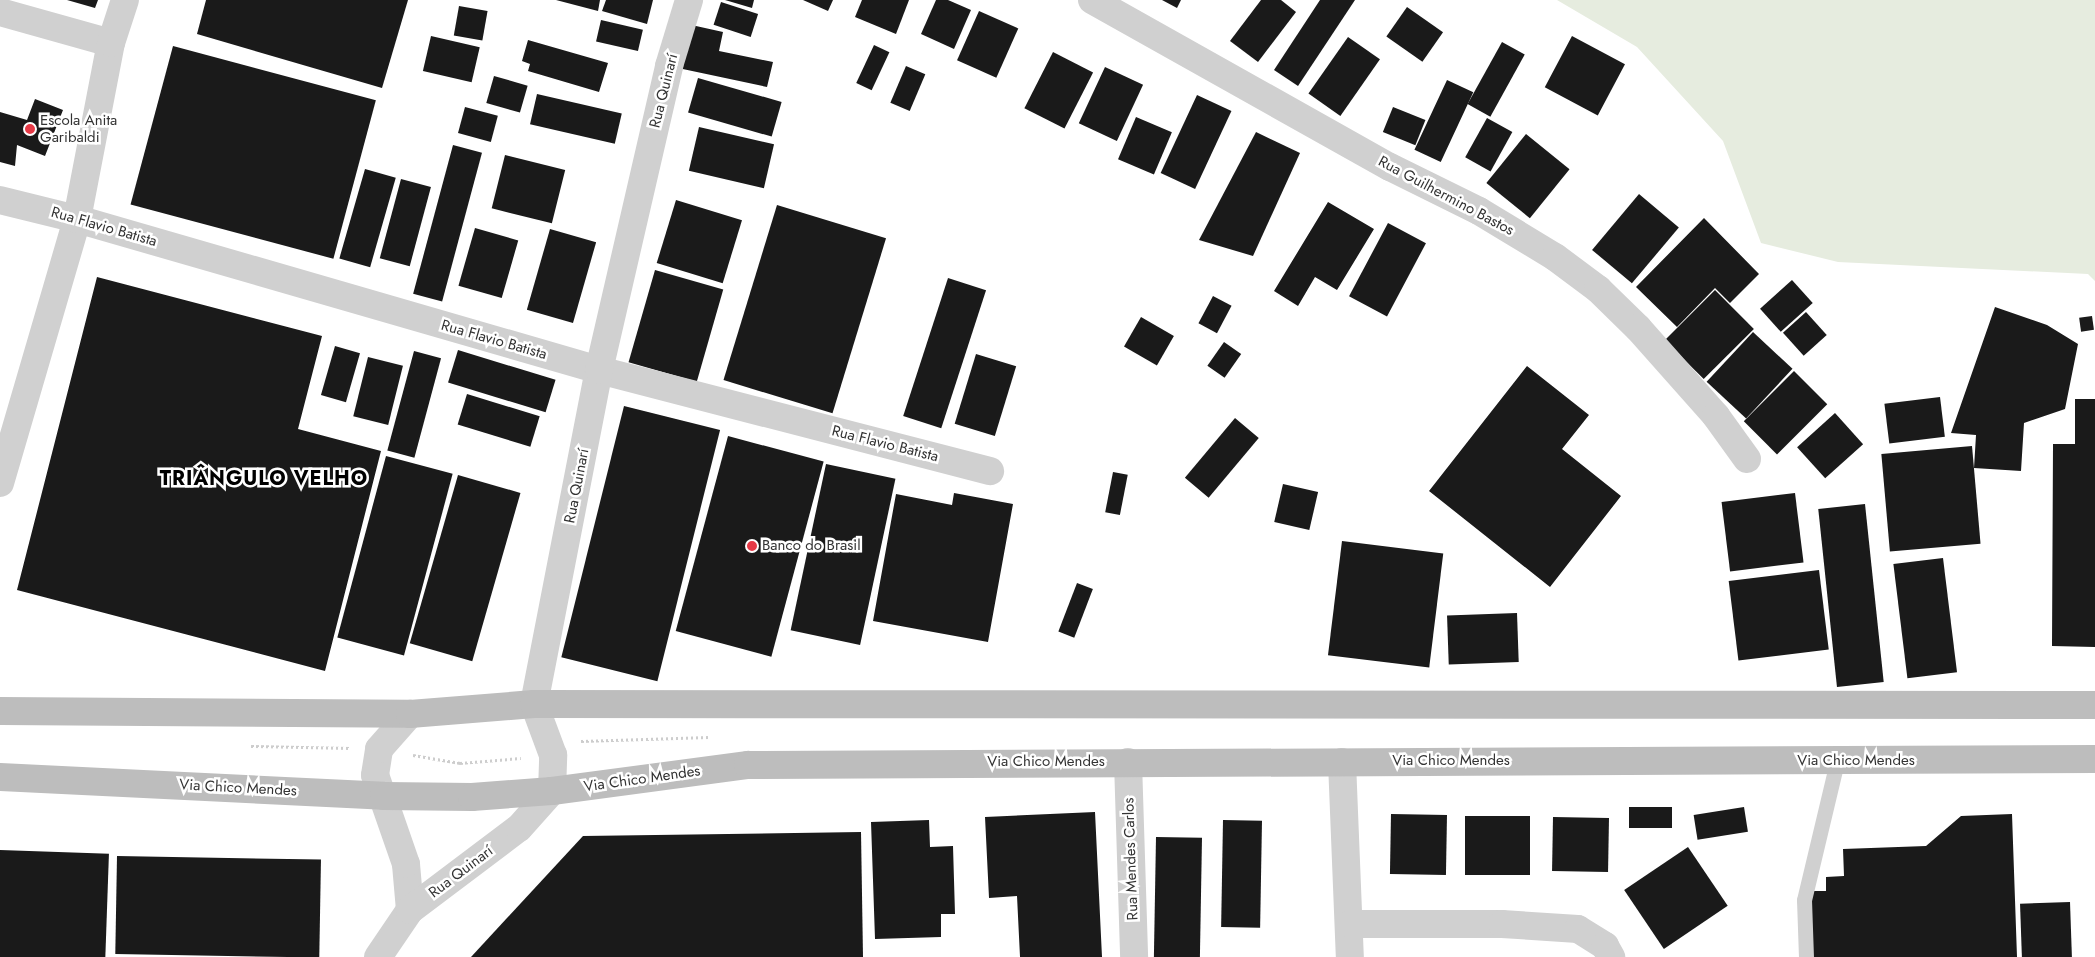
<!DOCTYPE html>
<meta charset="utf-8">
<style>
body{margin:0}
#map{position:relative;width:2095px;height:957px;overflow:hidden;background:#fff;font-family:Jost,sans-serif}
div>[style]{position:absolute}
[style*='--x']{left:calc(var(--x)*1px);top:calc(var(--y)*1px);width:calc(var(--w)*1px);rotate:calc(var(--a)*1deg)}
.green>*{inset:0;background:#e6ecdf}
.building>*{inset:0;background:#1a1a1a;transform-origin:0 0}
.path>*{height:3px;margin-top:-1.5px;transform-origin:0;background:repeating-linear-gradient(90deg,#cdcdcd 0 2.5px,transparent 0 5px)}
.service>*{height:15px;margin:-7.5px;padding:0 7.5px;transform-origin:7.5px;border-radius:7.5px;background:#d0d0d0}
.minor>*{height:28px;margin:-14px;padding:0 14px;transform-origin:14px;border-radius:14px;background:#d0d0d0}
.secondary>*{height:28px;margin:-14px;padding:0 14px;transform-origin:14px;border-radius:14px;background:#bdbdbd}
.dots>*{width:14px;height:14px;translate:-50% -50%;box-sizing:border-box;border:2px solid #fff;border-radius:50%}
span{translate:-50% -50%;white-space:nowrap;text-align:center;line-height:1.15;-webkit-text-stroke:5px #fff;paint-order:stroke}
.street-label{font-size:15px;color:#333}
.poi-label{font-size:15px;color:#333}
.left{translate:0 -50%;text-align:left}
.district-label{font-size:20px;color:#000;font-weight:700;letter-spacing:1px}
</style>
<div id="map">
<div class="green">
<div style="clip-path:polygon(1557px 0,2095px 0,2095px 281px,2088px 274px,1838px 262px,1761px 243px,1723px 141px,1637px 47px)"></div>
</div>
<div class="building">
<div style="clip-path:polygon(67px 0,98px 0,95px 8px)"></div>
<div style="clip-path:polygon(206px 0,408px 0,382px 88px,197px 34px)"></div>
<div style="clip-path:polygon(556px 0,600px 0,598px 11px)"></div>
<div style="clip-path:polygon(606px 0,653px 0,647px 24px,602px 11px)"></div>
<div style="clip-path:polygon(725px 0,754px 0,752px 8px)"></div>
<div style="clip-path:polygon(803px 0,833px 0,828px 11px)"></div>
<div style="clip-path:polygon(862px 0,909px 0,896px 34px,855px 17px)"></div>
<div style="clip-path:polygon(936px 0,948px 0,971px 10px,954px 49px,921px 34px)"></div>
<div style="clip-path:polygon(1162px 0,1181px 0,1177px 8px)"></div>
<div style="clip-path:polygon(1261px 0,1281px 0,1296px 12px,1258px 62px,1230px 41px)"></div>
<div style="clip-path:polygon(1320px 0,1355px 0,1298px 86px,1274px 70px)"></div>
<div style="left:721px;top:2px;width:39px;height:24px;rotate:18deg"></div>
<div style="left:459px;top:6px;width:29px;height:30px;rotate:10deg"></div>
<div style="left:1407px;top:7px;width:44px;height:36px;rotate:35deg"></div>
<div style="left:979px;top:11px;width:43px;height:54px;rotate:24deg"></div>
<div style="left:601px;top:20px;width:43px;height:22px;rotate:13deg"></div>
<div style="clip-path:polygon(687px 24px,723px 32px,719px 51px,773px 62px,767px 87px,678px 68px)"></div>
<div style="left:431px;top:36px;width:50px;height:36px;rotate:13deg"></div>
<div style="left:1572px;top:36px;width:60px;height:58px;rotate:28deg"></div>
<div style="left:1348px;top:37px;width:39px;height:69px;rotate:35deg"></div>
<div style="clip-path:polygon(528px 40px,608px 63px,599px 92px,528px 71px,530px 64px,522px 61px)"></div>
<div style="left:1502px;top:42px;width:26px;height:71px;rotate:29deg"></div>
<div style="left:874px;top:45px;width:17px;height:42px;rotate:25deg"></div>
<div style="left:173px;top:46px;width:210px;height:164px;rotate:15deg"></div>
<div style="left:1053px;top:52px;width:45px;height:63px;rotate:27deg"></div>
<div style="left:906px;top:66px;width:21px;height:40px;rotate:23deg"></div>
<div style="left:1105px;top:67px;width:42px;height:62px;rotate:25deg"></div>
<div style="left:494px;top:76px;width:35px;height:28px;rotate:16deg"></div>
<div style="left:698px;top:78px;width:87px;height:36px;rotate:16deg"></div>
<div style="left:1447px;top:80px;width:29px;height:77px;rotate:25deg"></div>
<div style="left:537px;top:94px;width:87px;height:31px;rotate:13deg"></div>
<div style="left:1197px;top:95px;width:38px;height:86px;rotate:25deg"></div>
<div style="clip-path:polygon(35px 99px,63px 110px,45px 156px,17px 145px,15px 166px,0 162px,0 112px,27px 120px)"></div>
<div style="left:465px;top:107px;width:34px;height:27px;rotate:15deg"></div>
<div style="left:1393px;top:107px;width:35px;height:27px;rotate:22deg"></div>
<div style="left:1136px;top:117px;width:39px;height:46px;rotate:23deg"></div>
<div style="left:1487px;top:118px;width:29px;height:45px;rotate:29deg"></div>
<div style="left:699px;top:127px;width:77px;height:45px;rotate:13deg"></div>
<div style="clip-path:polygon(1256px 132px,1300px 153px,1253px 256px,1199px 240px)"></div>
<div style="left:1526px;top:134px;width:56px;height:63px;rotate:39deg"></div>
<div style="left:453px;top:145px;width:30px;height:154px;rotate:15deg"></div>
<div style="left:505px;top:155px;width:62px;height:55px;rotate:14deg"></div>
<div style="left:365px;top:169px;width:32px;height:93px;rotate:16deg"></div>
<div style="left:401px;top:179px;width:31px;height:82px;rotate:15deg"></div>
<div style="left:1639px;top:194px;width:52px;height:73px;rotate:40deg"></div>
<div style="left:676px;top:200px;width:69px;height:66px;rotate:17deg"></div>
<div style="clip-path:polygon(1328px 202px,1374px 229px,1337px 290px,1315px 277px,1298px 306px,1274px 291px)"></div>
<div style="left:777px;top:205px;width:114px;height:183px;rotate:17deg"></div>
<div style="clip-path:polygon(1704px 218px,1759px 274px,1730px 303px,1715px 288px,1677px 327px,1636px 287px)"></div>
<div style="left:1388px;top:223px;width:43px;height:83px;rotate:28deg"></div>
<div style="left:475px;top:228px;width:45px;height:60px;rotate:16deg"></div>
<div style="left:550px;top:229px;width:48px;height:84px;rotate:16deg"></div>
<div style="left:655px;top:270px;width:71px;height:96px;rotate:16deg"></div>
<div style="clip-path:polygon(97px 277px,322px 336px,298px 429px,381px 451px,325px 671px,17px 590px)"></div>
<div style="left:948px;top:278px;width:40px;height:145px;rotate:18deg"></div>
<div style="left:1792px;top:280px;width:31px;height:43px;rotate:48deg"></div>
<div style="left:1715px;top:290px;width:55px;height:71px;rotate:45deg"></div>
<div style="left:1213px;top:296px;width:21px;height:31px;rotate:28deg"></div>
<div style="clip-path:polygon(1995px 307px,2047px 325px,2078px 344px,2065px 409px,2024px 423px,2021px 471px,1974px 468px,1976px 435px,1951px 433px)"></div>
<div style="left:1806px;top:312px;width:31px;height:31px;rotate:48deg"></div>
<div style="left:2092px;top:316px;width:14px;height:13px;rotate:82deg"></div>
<div style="left:1141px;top:317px;width:38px;height:34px;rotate:30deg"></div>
<div style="left:1753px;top:332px;width:54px;height:68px;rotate:43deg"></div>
<div style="left:1224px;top:342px;width:21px;height:29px;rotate:35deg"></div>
<div style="left:335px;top:346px;width:26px;height:51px;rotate:16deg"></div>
<div style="left:458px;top:350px;width:102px;height:34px;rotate:17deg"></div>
<div style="left:414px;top:351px;width:28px;height:103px;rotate:15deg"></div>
<div style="left:976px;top:354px;width:42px;height:73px;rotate:17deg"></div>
<div style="left:368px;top:357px;width:36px;height:61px;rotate:14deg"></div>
<div style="clip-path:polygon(1527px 366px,1589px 415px,1562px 449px,1621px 496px,1550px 587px,1429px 491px)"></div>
<div style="left:1794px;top:371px;width:47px;height:71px;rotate:45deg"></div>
<div style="left:467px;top:394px;width:76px;height:32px;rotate:17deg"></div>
<div style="left:1940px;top:397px;width:40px;height:56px;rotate:83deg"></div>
<div style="clip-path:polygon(2075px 399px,2095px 399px,2095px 647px,2052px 646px,2053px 444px,2075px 444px)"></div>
<div style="left:624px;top:406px;width:99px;height:259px;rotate:14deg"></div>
<div style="left:1835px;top:413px;width:42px;height:51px;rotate:48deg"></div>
<div style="left:1235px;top:418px;width:31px;height:78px;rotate:40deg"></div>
<div style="left:728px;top:436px;width:99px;height:202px;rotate:15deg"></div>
<div style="left:1972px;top:446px;width:98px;height:91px;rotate:85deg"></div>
<div style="left:386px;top:456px;width:69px;height:188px;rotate:15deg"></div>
<div style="left:826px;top:464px;width:71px;height:170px;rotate:12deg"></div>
<div style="left:1113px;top:472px;width:15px;height:41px;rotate:11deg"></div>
<div style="left:458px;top:475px;width:65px;height:175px;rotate:16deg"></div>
<div style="left:1283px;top:484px;width:36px;height:39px;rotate:13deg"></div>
<div style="clip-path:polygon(954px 493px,1013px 504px,988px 642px,873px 621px,896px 494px,952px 505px)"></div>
<div style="left:1795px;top:493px;width:70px;height:74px;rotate:83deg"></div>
<div style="left:1865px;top:504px;width:179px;height:47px;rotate:84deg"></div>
<div style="left:1342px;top:541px;width:102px;height:115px;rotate:7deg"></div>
<div style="left:1943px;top:558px;width:115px;height:50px;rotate:83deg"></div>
<div style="left:1819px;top:570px;width:80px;height:91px;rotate:83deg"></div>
<div style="left:1077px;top:583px;width:17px;height:52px;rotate:21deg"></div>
<div style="left:1517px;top:613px;width:49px;height:70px;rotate:88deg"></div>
<div style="left:1629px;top:807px;width:43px;height:21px"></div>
<div style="left:1744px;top:807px;width:25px;height:51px;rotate:81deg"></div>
<div style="clip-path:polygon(1095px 812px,1102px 957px,1020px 957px,1017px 896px,989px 898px,985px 817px)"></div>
<div style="left:1391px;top:814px;width:56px;height:60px;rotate:1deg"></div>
<div style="clip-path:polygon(2012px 814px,2017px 957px,1812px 957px,1810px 891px,1826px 891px,1826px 877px,1844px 876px,1843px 849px,1926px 846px,1961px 816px)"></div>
<div style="left:1465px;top:816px;width:65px;height:59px"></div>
<div style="left:1553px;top:817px;width:56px;height:54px;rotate:1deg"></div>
<div style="clip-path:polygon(929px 820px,930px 847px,953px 846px,955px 914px,941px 914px,941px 937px,875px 939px,871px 822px)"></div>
<div style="left:1223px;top:820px;width:39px;height:107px;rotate:1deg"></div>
<div style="clip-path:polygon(861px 832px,863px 957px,471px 957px,583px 836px)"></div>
<div style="left:1156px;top:837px;width:46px;height:120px;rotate:1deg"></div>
<div style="left:1688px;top:847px;width:71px;height:77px;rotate:56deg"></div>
<div style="left:0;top:850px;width:109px;height:107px;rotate:2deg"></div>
<div style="left:117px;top:856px;width:204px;height:98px;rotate:1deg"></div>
<div style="left:2070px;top:902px;width:55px;height:50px;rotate:88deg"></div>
</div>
<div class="path">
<div style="--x:581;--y:741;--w:128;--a:-1.8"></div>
<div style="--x:251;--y:746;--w:99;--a:1.2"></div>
<div style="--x:413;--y:755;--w:48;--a:9.7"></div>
<div style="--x:460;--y:763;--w:61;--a:-4.7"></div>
</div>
<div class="service">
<div style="--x:1806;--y:957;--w:57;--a:-92"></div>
<div style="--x:1804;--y:900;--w:143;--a:-76.6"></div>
</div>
<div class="minor">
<div style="--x:1092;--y:0;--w:342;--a:29.3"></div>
<div style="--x:1390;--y:167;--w:99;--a:26.3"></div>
<div style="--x:1479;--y:211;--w:89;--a:31.2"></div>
<div style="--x:1555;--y:257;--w:54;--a:36.7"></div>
<div style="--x:1598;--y:289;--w:56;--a:44.3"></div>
<div style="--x:1638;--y:328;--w:118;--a:48.4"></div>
<div style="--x:1716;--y:416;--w:53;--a:54.2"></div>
<div style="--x:0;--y:12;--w:115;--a:15.6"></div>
<div style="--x:0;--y:200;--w:79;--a:13.9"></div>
<div style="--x:77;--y:219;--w:543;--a:16.13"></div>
<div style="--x:599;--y:370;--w:404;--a:14.5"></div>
<div style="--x:0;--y:483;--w:275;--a:-73.7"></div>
<div style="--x:77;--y:219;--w:179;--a:-79.1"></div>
<div style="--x:111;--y:43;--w:45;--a:-72"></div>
<div style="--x:1128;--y:762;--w:195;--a:88.2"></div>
<div style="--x:1342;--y:762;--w:195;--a:87.7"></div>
<div style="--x:410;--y:910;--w:46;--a:-95"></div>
<div style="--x:406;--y:864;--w:94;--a:-109.2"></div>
<div style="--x:375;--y:775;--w:26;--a:-81"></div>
<div style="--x:379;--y:749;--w:47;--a:-48.5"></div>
<div style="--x:1350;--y:924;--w:152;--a:0"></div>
<div style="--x:1502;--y:924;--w:76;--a:3.8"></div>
<div style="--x:1578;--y:929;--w:32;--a:32"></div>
<div style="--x:1605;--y:946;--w:13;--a:61"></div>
<div style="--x:378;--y:957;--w:57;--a:-55.8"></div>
<div style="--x:410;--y:910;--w:136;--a:-37"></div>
<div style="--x:519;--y:828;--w:50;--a:-48.3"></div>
<div style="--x:552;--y:791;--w:36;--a:-88"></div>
<div style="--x:553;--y:755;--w:54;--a:-110.4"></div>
<div style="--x:534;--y:704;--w:340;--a:-79"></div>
<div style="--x:599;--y:370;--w:312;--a:-77"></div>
<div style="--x:669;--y:66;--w:69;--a:-73.1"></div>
</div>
<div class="secondary">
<div style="--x:0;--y:711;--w:410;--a:0.4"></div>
<div style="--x:410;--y:714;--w:124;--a:-4.6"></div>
<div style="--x:534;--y:704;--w:1561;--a:0.04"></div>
<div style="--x:0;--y:777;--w:384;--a:2.8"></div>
<div style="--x:384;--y:796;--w:88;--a:0.7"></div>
<div style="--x:472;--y:797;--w:80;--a:-4.3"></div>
<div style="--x:552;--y:791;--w:198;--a:-7.6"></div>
<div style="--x:748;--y:765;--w:1347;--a:-0.26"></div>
</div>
<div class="dots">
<div style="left:30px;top:129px;background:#e63946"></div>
<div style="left:752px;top:546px;background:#e63946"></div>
</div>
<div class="street-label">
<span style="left:664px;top:91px;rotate:-76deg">Rua Quinarí</span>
<span style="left:1446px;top:196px;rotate:28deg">Rua Guilhermino Bastos</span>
<span style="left:104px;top:227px;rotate:16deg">Rua Flavio Batista</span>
<span style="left:494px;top:340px;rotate:16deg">Rua Flavio Batista</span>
<span style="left:885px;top:444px;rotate:14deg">Rua Flavio Batista</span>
<span style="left:577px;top:486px;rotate:-79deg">Rua Quinarí</span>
<span style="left:1451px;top:761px">Via Chico Mendes</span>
<span style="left:1856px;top:761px">Via Chico Mendes</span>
<span style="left:1046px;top:762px">Via Chico Mendes</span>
<span style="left:642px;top:779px;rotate:-8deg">Via Chico Mendes</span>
<span style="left:238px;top:788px;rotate:3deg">Via Chico Mendes</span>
<span style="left:1131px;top:859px;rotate:-92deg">Rua Mendes Carlos</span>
<span style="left:461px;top:872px;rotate:-37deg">Rua Quinarí</span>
</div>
<div class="poi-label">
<span class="left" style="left:40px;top:129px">Escola Anita<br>Garibaldi</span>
<span class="left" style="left:762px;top:546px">Banco do Brasil</span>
</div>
<div class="district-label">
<span style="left:264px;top:478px">TRIÂNGULO VELHO</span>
</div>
</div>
